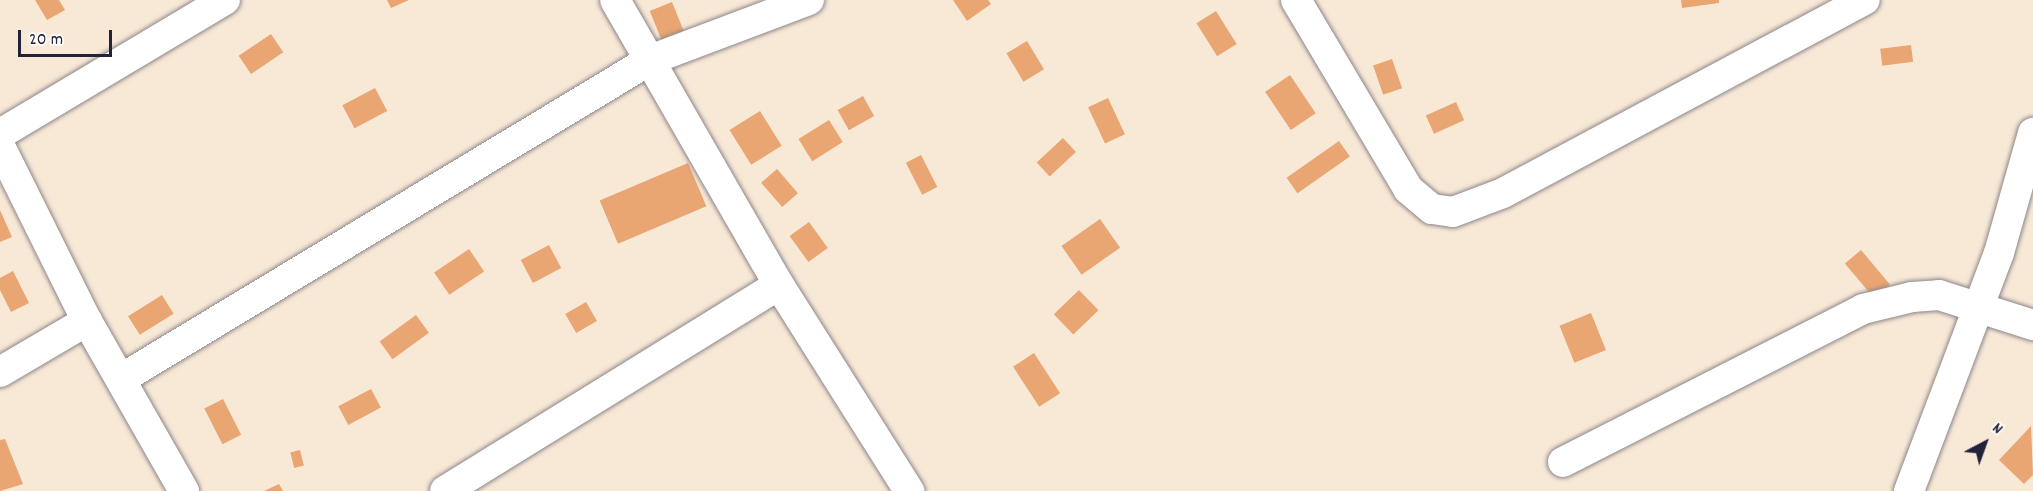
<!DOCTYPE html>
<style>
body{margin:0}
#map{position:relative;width:2033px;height:491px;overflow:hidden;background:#f8e9d7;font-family:Dekko,sans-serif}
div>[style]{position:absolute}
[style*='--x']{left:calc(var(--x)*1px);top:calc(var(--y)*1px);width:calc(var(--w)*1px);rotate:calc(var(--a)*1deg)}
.building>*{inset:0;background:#e9a572;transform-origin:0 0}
.roads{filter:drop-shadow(0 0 2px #8d8689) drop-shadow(0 0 2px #8d8689)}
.minor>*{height:30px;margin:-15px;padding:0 15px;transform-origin:15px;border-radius:15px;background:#fff}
span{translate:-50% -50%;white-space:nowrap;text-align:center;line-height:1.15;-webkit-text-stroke:6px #fdfcf7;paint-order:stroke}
.north{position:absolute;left:1955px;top:413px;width:60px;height:60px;-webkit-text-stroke:4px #fdfcf7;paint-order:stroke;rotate:41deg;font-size:16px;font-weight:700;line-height:24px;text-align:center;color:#22223b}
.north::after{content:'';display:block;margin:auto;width:21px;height:27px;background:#22223b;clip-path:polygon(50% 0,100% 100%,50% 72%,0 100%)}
.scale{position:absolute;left:18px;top:30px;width:94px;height:27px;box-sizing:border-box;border:3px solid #22223b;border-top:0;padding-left:8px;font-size:18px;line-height:21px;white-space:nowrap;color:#22223b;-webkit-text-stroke:4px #fdfcf7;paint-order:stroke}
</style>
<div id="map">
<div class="building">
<div style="clip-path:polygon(35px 0,59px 0,65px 10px,47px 20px)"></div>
<div style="clip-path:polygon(387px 0,409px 0,391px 8px)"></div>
<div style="clip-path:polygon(953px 0,988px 0,991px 4px,967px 21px)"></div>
<div style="clip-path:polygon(1681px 0,1719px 0,1719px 3px,1682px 8px)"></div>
<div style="left:672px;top:2px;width:31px;height:24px;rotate:68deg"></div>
<div style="left:1216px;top:11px;width:39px;height:23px;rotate:58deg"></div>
<div style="left:271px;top:34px;width:22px;height:39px;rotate:56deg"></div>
<div style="left:1027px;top:41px;width:33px;height:24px;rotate:59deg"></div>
<div style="left:1911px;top:45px;width:17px;height:31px;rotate:83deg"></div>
<div style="left:1392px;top:59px;width:31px;height:20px;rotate:71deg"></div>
<div style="left:1290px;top:75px;width:46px;height:30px;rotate:56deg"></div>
<div style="left:375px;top:88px;width:26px;height:37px;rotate:62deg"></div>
<div style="left:863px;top:96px;width:23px;height:29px;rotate:61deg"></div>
<div style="left:1108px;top:98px;width:40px;height:22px;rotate:65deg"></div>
<div style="left:1456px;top:102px;width:20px;height:33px;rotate:66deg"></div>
<div style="left:760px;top:111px;width:41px;height:36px;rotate:58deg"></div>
<div style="left:829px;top:120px;width:26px;height:36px;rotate:58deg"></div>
<div style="left:1063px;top:138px;width:19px;height:36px;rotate:47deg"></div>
<div style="left:1339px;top:141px;width:19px;height:64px;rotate:55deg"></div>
<div style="left:921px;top:155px;width:36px;height:17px;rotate:63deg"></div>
<div style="left:688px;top:163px;width:47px;height:96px;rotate:67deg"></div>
<div style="left:777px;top:169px;width:32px;height:21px;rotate:49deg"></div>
<div style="clip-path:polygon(0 210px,12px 237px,0 242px)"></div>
<div style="left:1100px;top:219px;width:35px;height:47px;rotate:55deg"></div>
<div style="left:809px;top:222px;width:32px;height:24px;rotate:54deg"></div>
<div style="left:549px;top:245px;width:26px;height:32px;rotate:62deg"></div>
<div style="left:469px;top:249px;width:27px;height:42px;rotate:56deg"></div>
<div style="left:1861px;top:250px;width:45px;height:21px;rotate:50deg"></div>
<div style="clip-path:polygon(13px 271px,29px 303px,11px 312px,0 290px,0 278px)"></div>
<div style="left:1079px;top:290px;width:28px;height:35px;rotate:46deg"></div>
<div style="left:162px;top:295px;width:22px;height:40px;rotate:58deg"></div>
<div style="left:586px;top:302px;width:22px;height:24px;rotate:60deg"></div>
<div style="left:1591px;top:313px;width:40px;height:34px;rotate:68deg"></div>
<div style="left:416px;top:315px;width:22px;height:45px;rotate:54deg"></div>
<div style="left:1034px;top:353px;width:48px;height:25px;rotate:57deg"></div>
<div style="left:371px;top:389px;width:21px;height:37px;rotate:62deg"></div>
<div style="left:223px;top:399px;width:40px;height:21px;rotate:63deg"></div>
<div style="clip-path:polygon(2031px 426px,2033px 475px,2024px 484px,1999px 460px)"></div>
<div style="clip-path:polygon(5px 439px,23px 484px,0 491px,0 440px)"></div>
<div style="left:300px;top:450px;width:16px;height:10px;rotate:76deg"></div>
<div style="clip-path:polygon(279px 484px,283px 491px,264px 491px)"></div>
</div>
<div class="roads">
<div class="minor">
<div style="--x:615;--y:0;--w:329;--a:60.1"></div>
<div style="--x:779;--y:285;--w:244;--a:57.7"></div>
<div style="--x:1296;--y:0;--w:220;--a:59.3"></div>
<div style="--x:1408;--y:189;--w:31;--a:40"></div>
<div style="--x:1432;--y:209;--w:21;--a:8"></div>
<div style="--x:1453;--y:212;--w:53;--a:-20.8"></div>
<div style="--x:1503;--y:193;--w:410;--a:-28.1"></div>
<div style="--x:0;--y:134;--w:262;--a:-30.8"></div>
<div style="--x:0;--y:146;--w:195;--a:63.6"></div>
<div style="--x:87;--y:321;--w:196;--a:60.3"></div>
<div style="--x:0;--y:372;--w:101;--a:-30.4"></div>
<div style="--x:121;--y:379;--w:618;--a:-31.09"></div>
<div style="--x:650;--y:60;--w:170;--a:-20.7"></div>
<div style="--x:1563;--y:462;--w:337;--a:-27"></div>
<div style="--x:1863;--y:309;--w:50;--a:-13.8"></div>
<div style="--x:1912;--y:297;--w:27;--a:-4"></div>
<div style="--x:1939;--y:295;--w:99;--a:17.7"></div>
<div style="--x:445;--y:491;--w:392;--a:-31.7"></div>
<div style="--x:1909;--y:491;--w:254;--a:-69.3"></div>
<div style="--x:1999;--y:253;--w:125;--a:-74.2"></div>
</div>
</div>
<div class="north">N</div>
<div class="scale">20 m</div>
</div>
